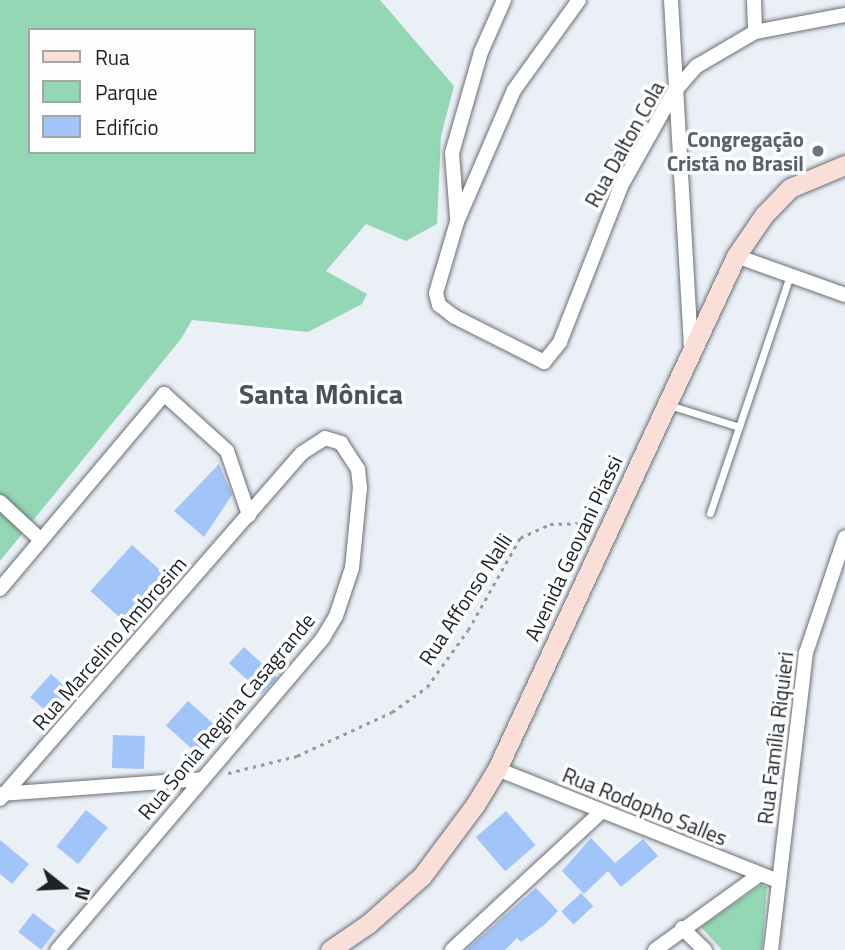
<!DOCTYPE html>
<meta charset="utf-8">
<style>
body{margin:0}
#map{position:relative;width:845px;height:950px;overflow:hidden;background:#ebf0f7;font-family:"Titillium Web",sans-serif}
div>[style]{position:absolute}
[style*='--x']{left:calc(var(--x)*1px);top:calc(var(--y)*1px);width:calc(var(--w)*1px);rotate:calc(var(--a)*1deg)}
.green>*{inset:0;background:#93d7b5}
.building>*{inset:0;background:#a1c4f9;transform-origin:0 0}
.path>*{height:2.5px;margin-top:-1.25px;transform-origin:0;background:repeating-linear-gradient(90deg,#969a9f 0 3.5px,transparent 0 8.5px)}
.roads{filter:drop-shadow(0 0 2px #6a6f75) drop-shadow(0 0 2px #6a6f75)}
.lane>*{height:7px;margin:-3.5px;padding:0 3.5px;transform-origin:3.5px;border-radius:3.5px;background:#fff}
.street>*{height:14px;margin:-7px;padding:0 7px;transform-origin:7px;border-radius:7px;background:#fff}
.secondary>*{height:19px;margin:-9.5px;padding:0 9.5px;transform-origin:9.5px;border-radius:9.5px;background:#faded8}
.dots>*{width:19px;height:19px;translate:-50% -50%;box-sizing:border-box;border:4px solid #fcfdfe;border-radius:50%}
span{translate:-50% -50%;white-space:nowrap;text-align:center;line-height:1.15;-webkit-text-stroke:7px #fcfdfe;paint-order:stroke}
.worship-label{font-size:21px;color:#5b616d;font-weight:700}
.right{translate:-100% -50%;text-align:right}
.street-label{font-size:21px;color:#1f2123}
.district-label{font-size:28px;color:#4d5157;font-weight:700}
.legend{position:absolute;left:28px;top:28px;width:228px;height:126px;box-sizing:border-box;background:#fcfdfe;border:2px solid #a4a5a6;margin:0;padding:9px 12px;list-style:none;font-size:21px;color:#1f2123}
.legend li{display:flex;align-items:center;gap:14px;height:35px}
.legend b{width:35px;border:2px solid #a4a5a6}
.north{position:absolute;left:28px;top:852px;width:70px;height:70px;-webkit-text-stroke:5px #fcfdfe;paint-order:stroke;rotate:108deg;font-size:19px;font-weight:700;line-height:28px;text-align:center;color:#1f2123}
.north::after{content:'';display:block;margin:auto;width:24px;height:32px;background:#1f2123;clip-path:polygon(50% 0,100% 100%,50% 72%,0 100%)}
</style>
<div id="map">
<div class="green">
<div style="clip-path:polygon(evenodd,0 0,380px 0,454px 86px,441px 136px,437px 224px,406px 241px,366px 224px,326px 271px,367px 294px,362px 304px,308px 332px,192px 320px,181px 339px,0 561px,0 0,30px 30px,254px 30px,254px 152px,30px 152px,30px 30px)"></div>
<div style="clip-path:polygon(761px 885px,767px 887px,762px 950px,722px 950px,701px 927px)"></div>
</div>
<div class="building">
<div style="clip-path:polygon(219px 464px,232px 495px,204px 537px,174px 511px)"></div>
<div style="left:132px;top:545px;width:58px;height:62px;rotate:42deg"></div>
<div style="left:244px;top:647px;width:45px;height:22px;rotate:43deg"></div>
<div style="left:51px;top:674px;width:27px;height:31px;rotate:42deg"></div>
<div style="left:188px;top:701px;width:46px;height:33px;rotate:42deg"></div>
<div style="left:113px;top:735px;width:32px;height:33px;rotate:2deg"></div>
<div style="left:86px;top:810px;width:28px;height:47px;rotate:39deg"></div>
<div style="left:506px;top:811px;width:45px;height:40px;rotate:49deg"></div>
<div style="clip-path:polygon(591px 838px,615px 863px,643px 839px,658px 856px,621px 887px,608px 871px,584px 894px,562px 871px)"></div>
<div style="clip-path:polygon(0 840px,29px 864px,12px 884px,0 874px)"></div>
<div style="clip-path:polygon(536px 888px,558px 911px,544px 925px,521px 942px,517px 938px,505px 950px,466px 950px)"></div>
<div style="left:581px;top:893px;width:18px;height:27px;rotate:47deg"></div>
<div style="left:33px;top:913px;width:29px;height:24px;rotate:38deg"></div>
</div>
<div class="path">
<div style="--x:228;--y:773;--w:71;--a:-13.8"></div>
<div style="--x:297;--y:756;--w:105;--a:-24.9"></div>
<div style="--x:392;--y:712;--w:43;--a:-35.5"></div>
<div style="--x:427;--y:687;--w:70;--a:-54.3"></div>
<div style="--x:468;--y:630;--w:106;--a:-60.5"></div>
<div style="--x:520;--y:538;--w:33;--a:-25"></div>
<div style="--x:550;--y:524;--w:41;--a:-1.4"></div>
</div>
<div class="roads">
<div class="lane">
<div style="--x:669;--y:405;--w:70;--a:17.4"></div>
<div style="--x:710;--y:513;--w:251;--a:-71.4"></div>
</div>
<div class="street">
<div style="--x:579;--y:0;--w:111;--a:125.8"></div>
<div style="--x:514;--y:90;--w:144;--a:113.4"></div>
<div style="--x:457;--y:222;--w:74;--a:106.5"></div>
<div style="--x:436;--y:293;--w:12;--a:76"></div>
<div style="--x:439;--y:305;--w:20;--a:37"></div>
<div style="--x:455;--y:317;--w:100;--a:26.8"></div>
<div style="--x:544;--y:362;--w:26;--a:-51"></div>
<div style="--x:560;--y:342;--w:168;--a:-68.6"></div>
<div style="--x:621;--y:186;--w:108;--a:-60.6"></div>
<div style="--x:674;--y:92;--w:35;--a:-49"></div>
<div style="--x:697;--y:66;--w:67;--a:-30.4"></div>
<div style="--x:755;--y:32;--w:92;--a:-10.7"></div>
<div style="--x:671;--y:0;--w:349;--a:86.7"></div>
<div style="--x:754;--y:0;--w:32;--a:88"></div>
<div style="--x:457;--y:217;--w:64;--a:-94.5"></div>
<div style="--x:452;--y:153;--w:105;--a:-74"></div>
<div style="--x:481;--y:52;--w:57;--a:-66.1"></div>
<div style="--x:736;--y:256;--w:116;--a:19.7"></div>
<div style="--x:0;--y:502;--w:56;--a:42.8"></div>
<div style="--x:0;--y:589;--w:255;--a:-49.9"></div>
<div style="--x:164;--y:394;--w:85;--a:42.1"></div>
<div style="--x:227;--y:451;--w:68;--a:71"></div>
<div style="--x:497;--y:769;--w:302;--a:21.7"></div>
<div style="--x:0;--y:794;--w:203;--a:-4.2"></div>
<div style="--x:0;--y:799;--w:459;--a:-48.9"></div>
<div style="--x:302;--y:453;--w:27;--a:-33"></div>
<div style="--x:325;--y:438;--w:17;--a:17"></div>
<div style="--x:341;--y:443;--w:31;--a:57"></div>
<div style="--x:358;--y:469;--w:18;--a:84"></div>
<div style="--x:360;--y:487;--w:81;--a:95.6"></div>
<div style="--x:352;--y:568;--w:51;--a:108.4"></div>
<div style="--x:336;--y:616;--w:26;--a:121"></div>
<div style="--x:323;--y:638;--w:410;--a:130.4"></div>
<div style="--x:682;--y:928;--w:32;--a:44"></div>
<div style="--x:452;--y:950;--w:203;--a:-42.8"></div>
<div style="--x:655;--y:950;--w:128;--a:-35.8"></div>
<div style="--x:771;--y:950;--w:299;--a:-83.3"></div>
<div style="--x:806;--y:653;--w:122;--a:-71.4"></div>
</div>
<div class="secondary">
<div style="--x:330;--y:950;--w:46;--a:-34.4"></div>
<div style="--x:368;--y:924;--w:72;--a:-41.6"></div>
<div style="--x:422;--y:876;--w:89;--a:-53.3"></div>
<div style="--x:475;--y:805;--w:42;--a:-58.6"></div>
<div style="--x:497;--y:769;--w:566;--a:-65.02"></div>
<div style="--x:736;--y:256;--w:50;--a:-55.7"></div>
<div style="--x:764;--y:215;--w:37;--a:-46"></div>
<div style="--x:790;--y:188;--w:60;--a:-22.7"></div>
</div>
</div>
<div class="dots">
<div style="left:818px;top:151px;background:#6b7280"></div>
</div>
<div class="worship-label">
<span class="right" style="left:804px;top:151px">Congregação<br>Cristã no Brasil</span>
</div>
<div class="street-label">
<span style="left:624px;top:144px;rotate:-61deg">Rua Dalton Cola</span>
<span style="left:573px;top:548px;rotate:-65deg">Avenida Geovani Piassi</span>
<span style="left:465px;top:599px;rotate:-57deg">Rua Affonso Nalli</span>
<span style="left:109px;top:643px;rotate:-49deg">Rua Marcelino Ambrosim</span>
<span style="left:226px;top:716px;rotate:-50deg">Rua Sonia Regina Casagrande</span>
<span style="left:775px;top:738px;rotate:-83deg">Rua Família Riquieri</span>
<span style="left:645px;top:806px;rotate:22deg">Rua Rodopho Salles</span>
</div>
<div class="district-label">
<span style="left:321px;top:394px">Santa Mônica</span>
</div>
<ul class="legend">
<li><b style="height:9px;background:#faded8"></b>Rua</li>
<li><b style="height:19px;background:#93d7b5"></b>Parque</li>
<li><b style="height:19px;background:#a1c4f9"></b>Edifício</li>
</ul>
<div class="north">N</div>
</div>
